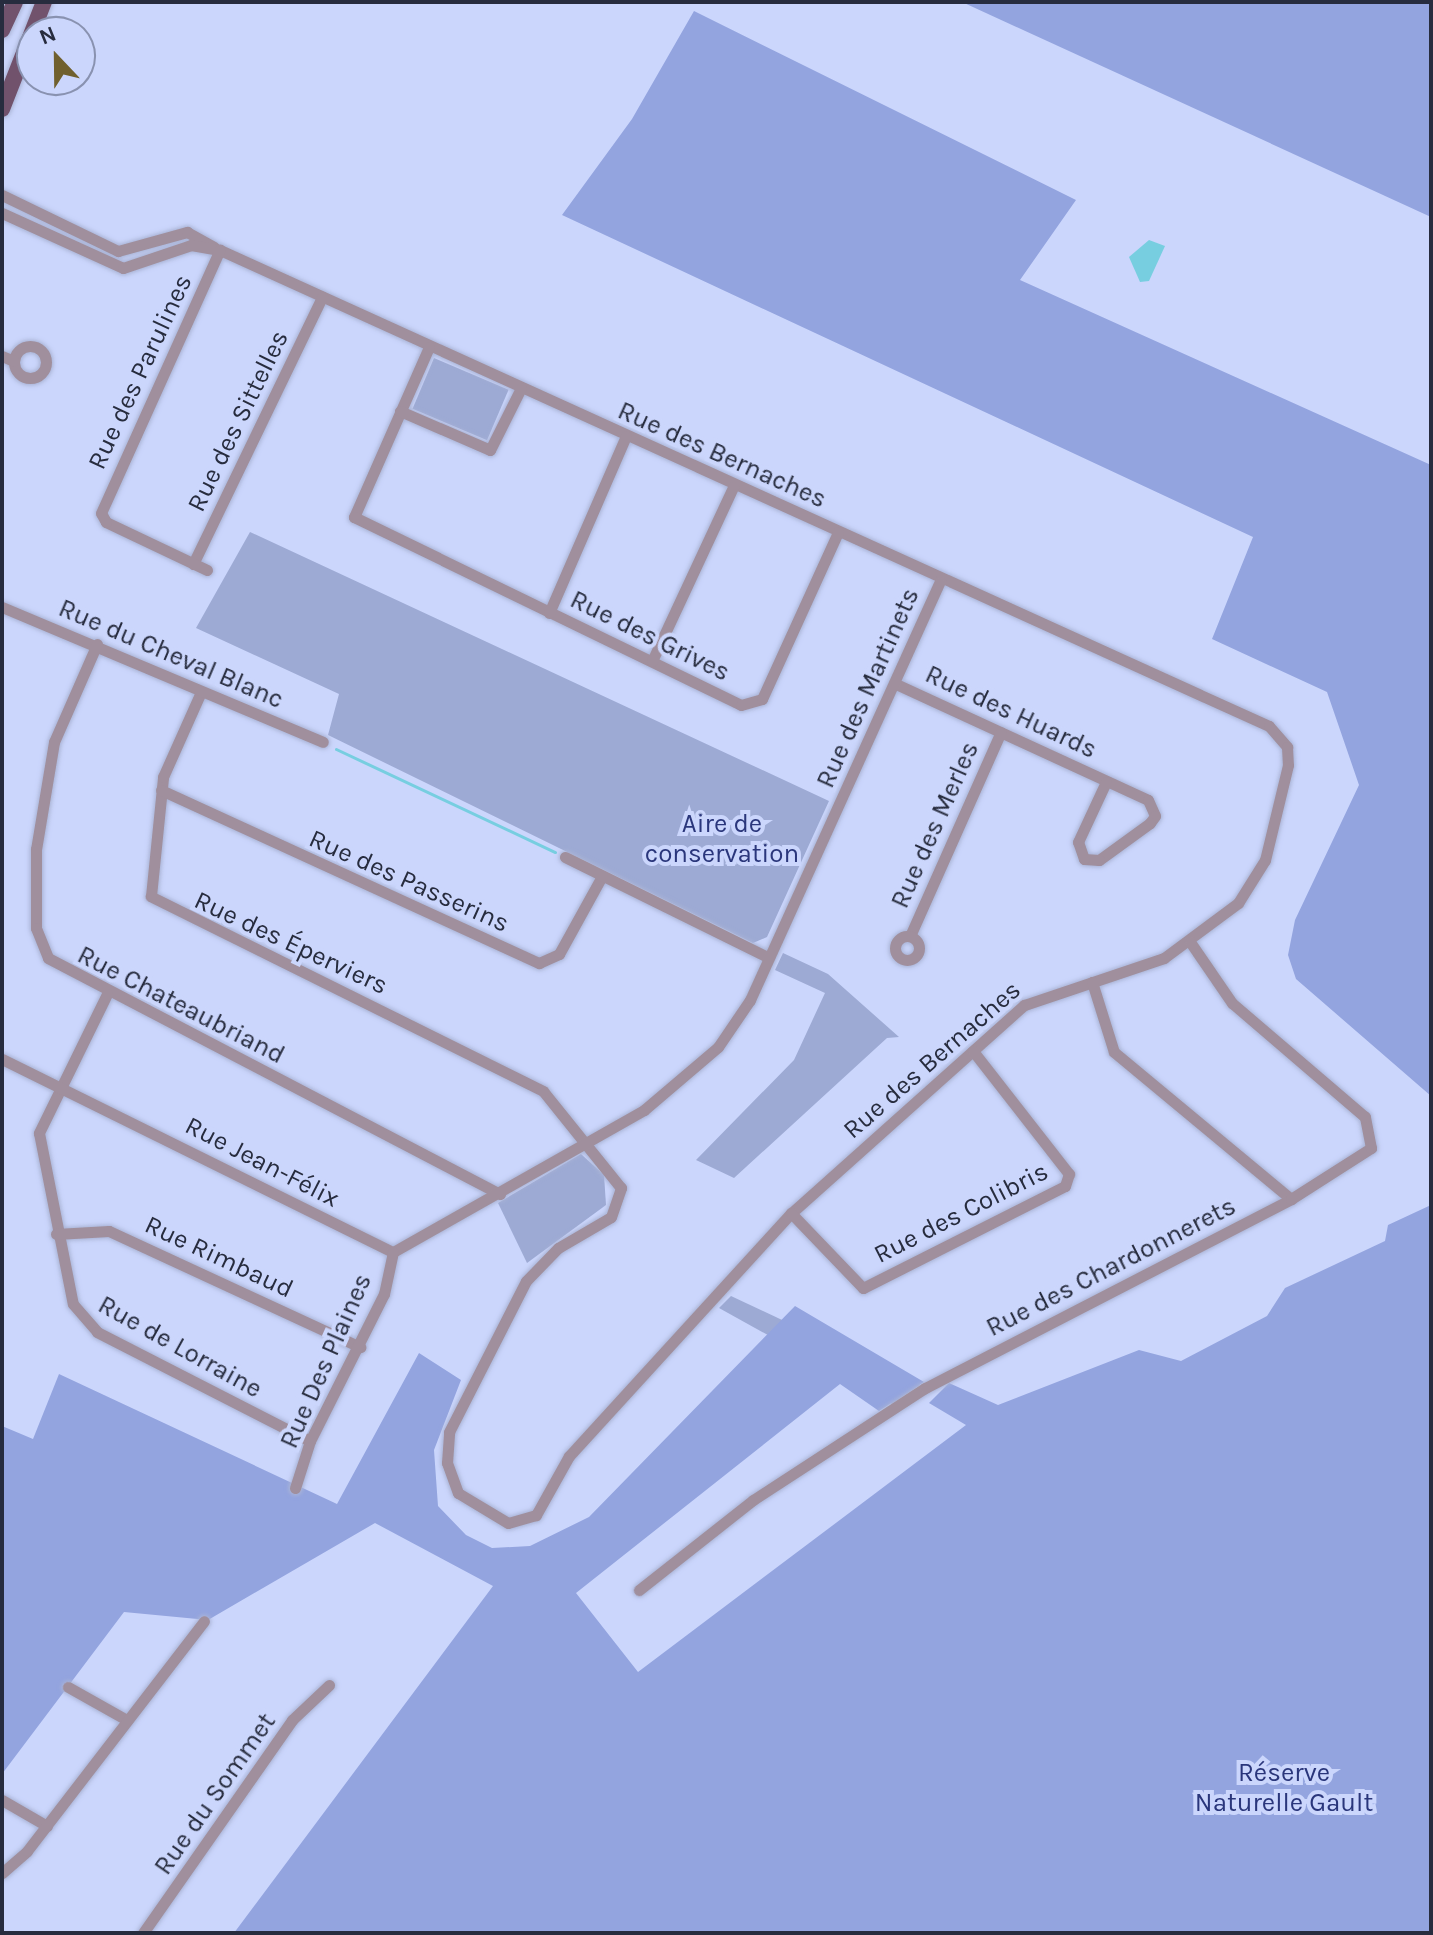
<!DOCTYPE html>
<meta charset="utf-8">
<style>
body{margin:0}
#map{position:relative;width:1433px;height:1935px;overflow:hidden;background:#cbd6fc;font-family:Karla,sans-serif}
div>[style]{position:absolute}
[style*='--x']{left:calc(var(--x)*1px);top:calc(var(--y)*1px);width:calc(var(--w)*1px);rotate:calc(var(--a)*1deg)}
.green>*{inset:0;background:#9daad4;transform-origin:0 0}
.forest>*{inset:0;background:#93a4df}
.water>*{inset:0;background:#77cee0}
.stream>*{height:3px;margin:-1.5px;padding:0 1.5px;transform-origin:1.5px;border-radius:1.5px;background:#77cee0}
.roads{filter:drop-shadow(0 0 2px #aab4d6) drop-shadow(0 0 2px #aab4d6)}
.minor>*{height:11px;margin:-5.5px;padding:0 5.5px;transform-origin:5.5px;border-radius:5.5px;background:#a08f9d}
.minor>.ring{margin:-5.5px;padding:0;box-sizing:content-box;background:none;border:11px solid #a08f9d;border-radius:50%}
.primary>*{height:16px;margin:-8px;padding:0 8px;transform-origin:8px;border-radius:8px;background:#71526c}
span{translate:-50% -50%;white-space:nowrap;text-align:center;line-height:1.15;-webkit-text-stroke:8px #cbd6fc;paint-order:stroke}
.street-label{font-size:26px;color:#272c3e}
.park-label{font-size:26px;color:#2a367b}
.frame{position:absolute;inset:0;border:4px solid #272c3e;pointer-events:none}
.north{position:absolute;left:16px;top:16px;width:80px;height:80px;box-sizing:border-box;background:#cbd6fc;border:2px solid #8992b0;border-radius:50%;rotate:338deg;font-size:22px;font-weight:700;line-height:32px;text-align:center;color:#272c3e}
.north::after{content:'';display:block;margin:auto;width:28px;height:36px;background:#70602e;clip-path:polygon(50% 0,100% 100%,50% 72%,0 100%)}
</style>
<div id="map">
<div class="green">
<div style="left:434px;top:358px;width:81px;height:55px;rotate:23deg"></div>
<div style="clip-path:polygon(250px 532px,829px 801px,767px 937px,753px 943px,328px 735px,339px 694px,196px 628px)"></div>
<div style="clip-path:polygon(783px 953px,828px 974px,899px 1037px,887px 1038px,734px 1178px,696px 1160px,794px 1060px,825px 993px,775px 970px)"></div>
<div style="clip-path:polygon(581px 1154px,604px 1175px,606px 1205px,527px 1263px,498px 1203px)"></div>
<div style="clip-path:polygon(731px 1296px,920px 1385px,892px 1404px,719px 1308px)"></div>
</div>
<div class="forest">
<div style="clip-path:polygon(962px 2px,1431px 2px,1431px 217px)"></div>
<div style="clip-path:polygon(694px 11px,1076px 200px,1020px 280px,1431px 465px,1431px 1096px,1296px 979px,1288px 955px,1295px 920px,1359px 785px,1327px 692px,1212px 639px,1253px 537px,562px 215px,632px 119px)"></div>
<div style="clip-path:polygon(1431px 1205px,1431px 1933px,234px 1933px,493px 1586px,375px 1523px,208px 1620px,124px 1612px,2px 1774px,2px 1426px,33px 1439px,59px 1374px,337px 1504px,419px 1353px,461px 1380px,434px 1450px,438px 1506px,466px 1535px,492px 1548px,530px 1546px,589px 1517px,795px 1306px,924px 1382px,879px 1411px,840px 1384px,576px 1593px,638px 1672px,966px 1425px,929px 1403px,949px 1383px,998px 1405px,1139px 1350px,1181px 1361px,1267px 1316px,1285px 1288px,1385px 1241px,1388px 1225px)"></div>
</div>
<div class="water">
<div style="clip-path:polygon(1149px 240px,1165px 246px,1149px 281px,1140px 282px,1129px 257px)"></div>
</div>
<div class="stream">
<div style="--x:336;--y:749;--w:242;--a:25.2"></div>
</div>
<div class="roads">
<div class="minor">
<div style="--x:2;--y:195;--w:129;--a:25.8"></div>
<div style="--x:118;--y:251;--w:72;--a:-15.4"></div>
<div style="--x:187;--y:232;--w:31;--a:29"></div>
<div style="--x:2;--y:213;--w:133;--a:24.4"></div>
<div style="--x:123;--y:268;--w:72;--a:-18.7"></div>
<div style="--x:191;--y:245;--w:29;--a:10"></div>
<div style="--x:220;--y:250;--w:1152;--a:24.41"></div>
<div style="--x:1269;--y:726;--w:28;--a:49"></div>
<div style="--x:1287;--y:747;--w:18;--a:87"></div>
<div style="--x:1288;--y:765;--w:98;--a:103.6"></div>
<div style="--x:1265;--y:860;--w:51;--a:122.1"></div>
<div style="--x:1238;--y:903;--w:92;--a:143.4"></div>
<div style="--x:1164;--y:958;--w:148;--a:161.4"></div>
<div style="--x:1024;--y:1005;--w:312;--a:138.2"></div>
<div style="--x:791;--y:1213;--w:329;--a:132.4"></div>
<div style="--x:569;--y:1456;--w:68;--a:119.2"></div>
<div style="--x:536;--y:1515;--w:29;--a:164"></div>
<div style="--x:508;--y:1523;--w:58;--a:-149"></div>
<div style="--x:458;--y:1493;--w:32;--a:-110"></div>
<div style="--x:447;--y:1463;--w:31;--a:-86"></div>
<div style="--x:449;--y:1432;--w:169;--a:-63"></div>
<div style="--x:526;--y:1281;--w:46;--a:-45.9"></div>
<div style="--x:558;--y:1248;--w:61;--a:-30.3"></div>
<div style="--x:611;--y:1217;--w:31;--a:-71"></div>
<div style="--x:621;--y:1188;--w:124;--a:-128.8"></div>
<div style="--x:543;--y:1091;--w:438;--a:-153.6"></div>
<div style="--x:151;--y:896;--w:120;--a:-84.2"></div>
<div style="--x:163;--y:777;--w:93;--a:-65.9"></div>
<div class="ring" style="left:14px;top:346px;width:21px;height:21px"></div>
<div style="--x:429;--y:347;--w:186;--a:113.8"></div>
<div style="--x:354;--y:517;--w:430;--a:25.9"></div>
<div style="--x:741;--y:705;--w:22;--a:-16"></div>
<div style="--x:762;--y:699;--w:183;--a:-65.5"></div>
<div style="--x:2;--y:356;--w:13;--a:23"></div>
<div style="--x:400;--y:411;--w:98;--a:23.4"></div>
<div style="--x:490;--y:450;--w:69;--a:-63.4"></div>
<div style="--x:193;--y:564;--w:297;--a:-64.2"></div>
<div style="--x:207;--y:570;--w:112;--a:-154.6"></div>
<div style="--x:106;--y:522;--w:10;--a:-119"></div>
<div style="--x:101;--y:513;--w:289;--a:-65.7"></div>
<div style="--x:2;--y:607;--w:348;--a:22.8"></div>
<div style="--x:549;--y:613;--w:193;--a:-66.5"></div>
<div style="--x:97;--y:644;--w:107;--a:113.7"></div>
<div style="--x:54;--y:742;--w:109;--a:99.5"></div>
<div style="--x:36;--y:849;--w:79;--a:90"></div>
<div style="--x:36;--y:928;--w:32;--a:68"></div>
<div style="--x:48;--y:958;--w:510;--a:27.57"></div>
<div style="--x:652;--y:661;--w:192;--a:-65"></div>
<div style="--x:896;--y:684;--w:277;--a:24.7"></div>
<div style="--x:1148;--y:800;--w:17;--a:66"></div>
<div style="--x:1155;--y:816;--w:9;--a:126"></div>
<div style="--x:1150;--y:823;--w:63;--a:144"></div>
<div style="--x:1099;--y:860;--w:15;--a:-176"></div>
<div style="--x:1084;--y:859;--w:18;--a:-109"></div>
<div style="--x:1078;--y:842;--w:66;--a:-65"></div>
<div style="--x:161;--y:790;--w:416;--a:24.6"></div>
<div style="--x:539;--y:963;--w:22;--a:-24"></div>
<div style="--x:559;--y:954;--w:89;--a:-61.1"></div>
<div style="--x:565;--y:857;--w:225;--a:26.3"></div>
<div style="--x:910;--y:936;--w:223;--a:-66"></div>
<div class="ring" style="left:895px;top:936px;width:13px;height:13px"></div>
<div style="--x:1092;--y:982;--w:73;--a:72.6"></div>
<div style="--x:1114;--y:1052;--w:230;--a:39.7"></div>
<div style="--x:107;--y:994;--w:155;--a:116.1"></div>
<div style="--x:39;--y:1133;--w:174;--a:78.8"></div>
<div style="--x:73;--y:1304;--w:37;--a:49"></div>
<div style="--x:97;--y:1332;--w:239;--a:27.1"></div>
<div style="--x:2;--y:1059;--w:436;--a:26.3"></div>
<div style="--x:791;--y:1213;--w:104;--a:46.2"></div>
<div style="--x:863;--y:1288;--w:226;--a:-26.8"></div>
<div style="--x:1065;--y:1186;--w:13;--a:-72"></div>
<div style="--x:1069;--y:1174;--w:156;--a:-128"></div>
<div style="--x:56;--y:1234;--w:53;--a:-3.2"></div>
<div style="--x:109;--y:1231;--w:277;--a:24.8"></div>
<div style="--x:393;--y:1252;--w:288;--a:-29.5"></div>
<div style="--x:644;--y:1110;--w:97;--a:-40.4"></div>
<div style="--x:718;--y:1047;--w:57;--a:-55.8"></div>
<div style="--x:750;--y:1000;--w:459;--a:-65.6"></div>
<div style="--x:295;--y:1488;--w:49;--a:-72.3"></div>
<div style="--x:310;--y:1441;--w:165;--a:-63.3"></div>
<div style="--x:384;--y:1294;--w:43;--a:-77.9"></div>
<div style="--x:639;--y:1590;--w:145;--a:-38.3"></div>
<div style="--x:753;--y:1500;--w:205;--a:-33.1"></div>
<div style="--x:925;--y:1388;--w:412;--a:-27.3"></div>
<div style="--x:1291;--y:1199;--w:95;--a:-32.5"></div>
<div style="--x:1371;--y:1148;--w:32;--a:-101"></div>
<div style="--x:1365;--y:1117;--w:175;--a:-139.4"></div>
<div style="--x:1232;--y:1003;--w:74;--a:-124.5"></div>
<div style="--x:68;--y:1687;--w:65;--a:29.3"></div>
<div style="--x:2;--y:1800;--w:52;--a:30"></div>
<div style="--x:2;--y:1873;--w:33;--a:-41"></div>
<div style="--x:27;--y:1851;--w:290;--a:-52.4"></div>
<div style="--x:143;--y:1933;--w:260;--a:-55"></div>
<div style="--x:292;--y:1720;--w:51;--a:-43.4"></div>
</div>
<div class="primary">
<div style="--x:2;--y:30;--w:31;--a:-65"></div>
<div style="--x:2;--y:109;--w:115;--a:-68.6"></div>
</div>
</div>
<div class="street-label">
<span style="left:140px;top:372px;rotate:-65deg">Rue des Parulines</span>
<span style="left:238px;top:421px;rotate:-64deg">Rue des Sittelles</span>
<span style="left:722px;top:455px;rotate:24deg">Rue des Bernaches</span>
<span style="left:650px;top:636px;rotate:26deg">Rue des Grives</span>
<span style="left:171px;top:654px;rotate:23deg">Rue du Cheval Blanc</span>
<span style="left:868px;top:688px;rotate:-66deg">Rue des Martinets</span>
<span style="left:1011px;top:712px;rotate:25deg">Rue des Huards</span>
<span style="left:935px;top:825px;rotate:-66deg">Rue des Merles</span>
<span style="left:409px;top:881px;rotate:24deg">Rue des Passerins</span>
<span style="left:291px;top:943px;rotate:25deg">Rue des Éperviers</span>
<span style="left:181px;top:1005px;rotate:27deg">Rue Chateaubriand</span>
<span style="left:932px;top:1060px;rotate:-41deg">Rue des Bernaches</span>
<span style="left:262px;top:1162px;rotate:27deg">Rue Jean-Félix</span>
<span style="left:961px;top:1213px;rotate:-27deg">Rue des Colibris</span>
<span style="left:219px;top:1257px;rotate:25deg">Rue Rimbaud</span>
<span style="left:1111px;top:1267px;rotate:-27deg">Rue des Chardonnerets</span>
<span style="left:180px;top:1347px;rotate:29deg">Rue de Lorraine</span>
<span style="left:326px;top:1361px;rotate:-66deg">Rue Des Plaines</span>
<span style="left:215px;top:1794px;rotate:-55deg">Rue du Sommet</span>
</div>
<div class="park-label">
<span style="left:722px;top:839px">Aire de<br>conservation</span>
<span style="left:1284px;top:1788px">Réserve<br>Naturelle Gault</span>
</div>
<div class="frame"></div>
<div class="north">N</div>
</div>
